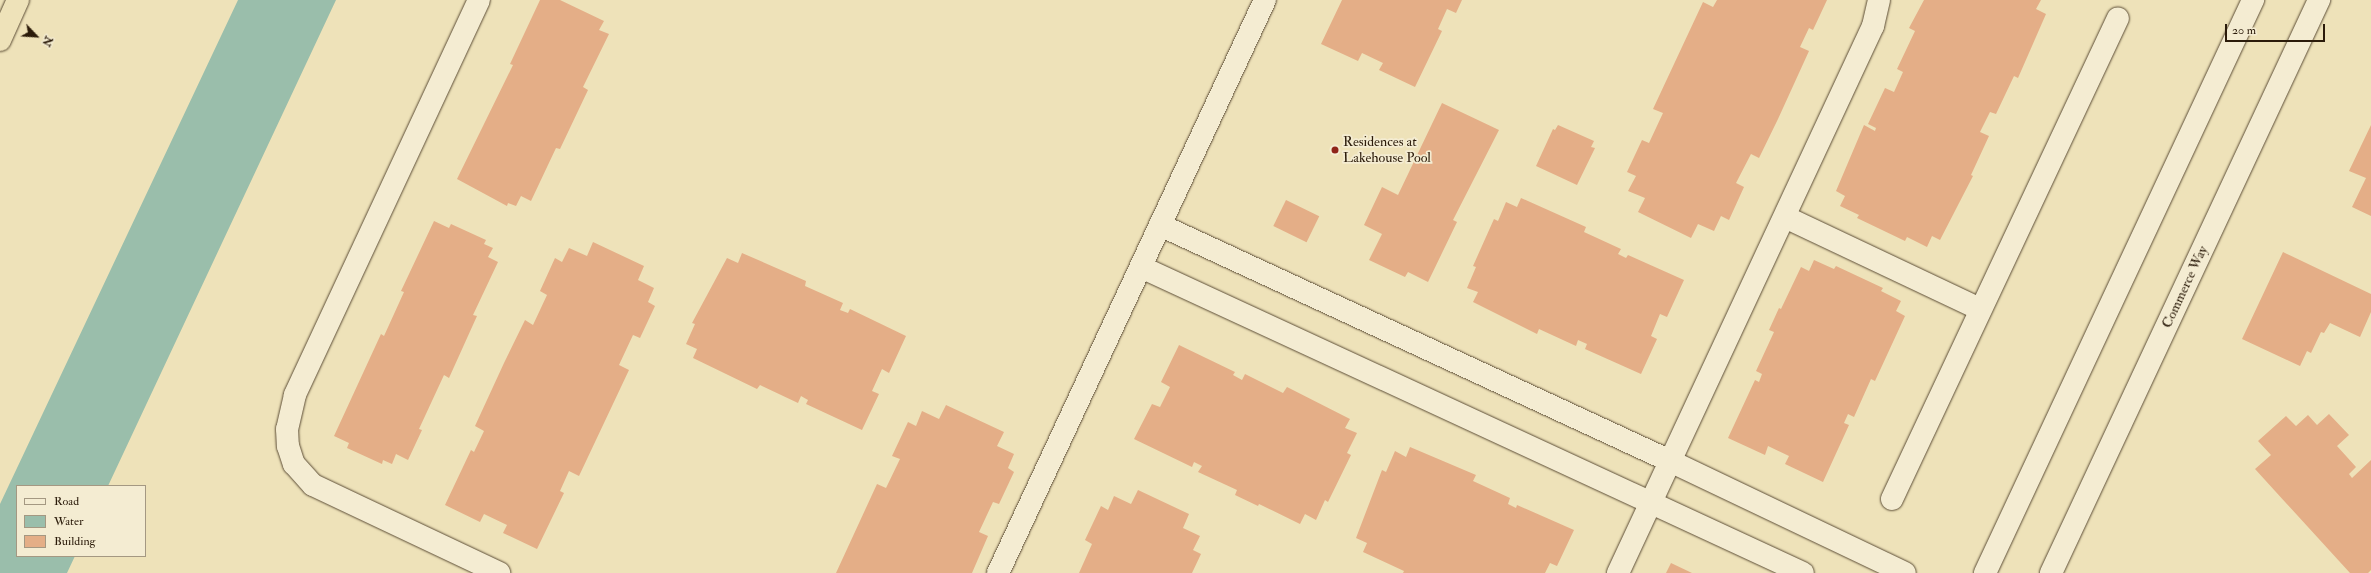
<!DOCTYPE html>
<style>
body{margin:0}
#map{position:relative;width:2371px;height:573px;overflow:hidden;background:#eee2b9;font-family:"IM FELL Double Pica",serif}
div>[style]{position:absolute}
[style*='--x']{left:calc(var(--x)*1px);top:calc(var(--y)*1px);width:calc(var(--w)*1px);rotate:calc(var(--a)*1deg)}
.water>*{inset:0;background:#9abeab}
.building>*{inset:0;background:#e4ae87;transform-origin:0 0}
.roads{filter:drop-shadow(0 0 1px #5c4d36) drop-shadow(0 0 1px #5c4d36)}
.minor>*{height:22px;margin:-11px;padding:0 11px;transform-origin:11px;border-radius:11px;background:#f4ecd2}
.tertiary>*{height:22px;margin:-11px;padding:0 11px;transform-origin:11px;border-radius:11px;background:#f4ecd2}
.motorway>*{height:22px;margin:-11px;padding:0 11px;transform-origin:11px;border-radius:11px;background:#eee2b9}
.dots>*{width:11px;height:11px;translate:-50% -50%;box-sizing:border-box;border:2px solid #f4ecd2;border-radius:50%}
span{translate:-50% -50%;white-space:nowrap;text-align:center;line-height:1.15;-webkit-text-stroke:3.5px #f4ecd2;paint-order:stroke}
.poi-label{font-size:14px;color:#2b1b0a}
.left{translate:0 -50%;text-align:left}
.street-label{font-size:14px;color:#2b1b0a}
.legend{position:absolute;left:16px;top:485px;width:130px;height:72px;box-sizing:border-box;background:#f4ecd2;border:1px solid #a49882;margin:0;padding:5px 7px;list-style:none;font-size:12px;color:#2b1b0a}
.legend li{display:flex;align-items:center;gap:8px;height:20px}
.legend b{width:20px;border:1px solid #a49882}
.north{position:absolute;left:16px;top:16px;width:40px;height:40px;-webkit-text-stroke:3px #f4ecd2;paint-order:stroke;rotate:115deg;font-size:11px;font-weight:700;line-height:16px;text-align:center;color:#2b1b0a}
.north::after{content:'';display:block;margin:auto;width:14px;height:18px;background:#2b1b0a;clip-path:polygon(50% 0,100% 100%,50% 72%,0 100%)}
.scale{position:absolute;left:2225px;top:24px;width:100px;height:18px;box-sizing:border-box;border:2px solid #2b1b0a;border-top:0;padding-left:5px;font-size:12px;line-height:14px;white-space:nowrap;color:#2b1b0a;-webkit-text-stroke:3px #f4ecd2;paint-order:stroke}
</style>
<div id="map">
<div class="water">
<div style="clip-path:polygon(238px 0,336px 0,108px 486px,17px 486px,17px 556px,75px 556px,67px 573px,0 573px,0 504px)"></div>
</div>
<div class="building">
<div style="clip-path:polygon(540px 0,560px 0,604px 21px,599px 30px,609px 34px,583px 87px,588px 90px,560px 149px,556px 148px,531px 201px,521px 196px,516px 206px,508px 203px,507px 206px,457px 179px,513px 65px,510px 64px)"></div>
<div style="clip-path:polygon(1342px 0,1462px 0,1456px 13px,1447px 9px,1438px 29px,1442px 31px,1415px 87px,1379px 70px,1383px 63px,1362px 53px,1358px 61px,1321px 44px)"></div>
<div style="clip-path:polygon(1717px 0,1827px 0,1813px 30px,1809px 28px,1800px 47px,1809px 51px,1778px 119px,1759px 158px,1751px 154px,1736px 183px,1744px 187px,1729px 220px,1721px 216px,1714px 231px,1698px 224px,1691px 238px,1638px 212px,1645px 198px,1628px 191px,1636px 176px,1627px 172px,1642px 140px,1649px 143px,1663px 113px,1653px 109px,1703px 2px,1713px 7px)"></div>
<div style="clip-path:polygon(1924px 0,2041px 0,2036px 9px,2046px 14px,2018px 78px,2014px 76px,1996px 114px,1990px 112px,1980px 132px,1989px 136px,1971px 175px,1973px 176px,1940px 240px,1932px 236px,1927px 247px,1907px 237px,1905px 241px,1857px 218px,1859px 215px,1840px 206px,1845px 196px,1836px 191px,1864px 125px,1875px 131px,1876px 128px,1868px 124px,1885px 88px,1894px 92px,1903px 72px,1897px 69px,1915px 31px,1909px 28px)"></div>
<div style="clip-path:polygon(1442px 103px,1499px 130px,1453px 220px,1457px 222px,1428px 282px,1408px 272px,1405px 277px,1369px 260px,1382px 234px,1364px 225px,1382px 187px,1398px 195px)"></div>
<div style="clip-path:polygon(1558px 125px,1594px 141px,1591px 147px,1595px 148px,1577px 185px,1536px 166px,1553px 129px,1555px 130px)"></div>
<div style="clip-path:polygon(2371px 125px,2371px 216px,2352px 207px,2366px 178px,2349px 171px)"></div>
<div style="clip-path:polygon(1521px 198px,1586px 227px,1584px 232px,1621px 249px,1618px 254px,1626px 258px,1628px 255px,1684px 280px,1667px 317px,1660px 314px,1651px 336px,1657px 339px,1641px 374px,1585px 349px,1587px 344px,1578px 340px,1576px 346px,1539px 329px,1537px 334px,1473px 302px,1478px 292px,1467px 288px,1476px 267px,1473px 266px,1494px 219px,1498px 221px,1506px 202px,1517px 207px)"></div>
<div style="left:1286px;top:200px;width:37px;height:29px;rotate:26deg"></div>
<div style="clip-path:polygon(434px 221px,449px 228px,451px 224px,486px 240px,484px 244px,493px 248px,488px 257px,498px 262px,473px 315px,477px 316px,449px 378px,444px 375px,419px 429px,422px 430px,408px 460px,396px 454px,392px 464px,383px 460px,382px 464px,347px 448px,349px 443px,334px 436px,381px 334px,384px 336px,404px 292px,401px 291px)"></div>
<div style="clip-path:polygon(593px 242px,644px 266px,638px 280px,654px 288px,648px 302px,655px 306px,640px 338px,633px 335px,619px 365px,629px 370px,579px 476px,569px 471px,560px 491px,564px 493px,537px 549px,503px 533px,507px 525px,484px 514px,480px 522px,445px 505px,471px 450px,474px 452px,484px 431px,475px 426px,504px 363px,525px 320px,533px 325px,547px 295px,540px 291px,555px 258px,562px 262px,569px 248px,587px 256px)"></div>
<div style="clip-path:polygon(2283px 252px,2371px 294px,2371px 312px,2360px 337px,2330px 323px,2324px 333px,2321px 332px,2311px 353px,2307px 351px,2300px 366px,2242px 339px)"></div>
<div style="clip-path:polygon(742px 253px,806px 281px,805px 286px,843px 303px,840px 310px,848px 313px,850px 309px,906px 336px,889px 373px,882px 369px,872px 391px,879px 394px,862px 430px,806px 404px,808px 400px,801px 396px,798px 403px,760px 385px,757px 389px,693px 358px,697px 349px,686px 344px,695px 324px,692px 323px,727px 258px,738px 263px)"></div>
<div style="clip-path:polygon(1814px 260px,1834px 269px,1836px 266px,1883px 288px,1881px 291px,1901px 301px,1896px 311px,1905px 316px,1875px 381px,1871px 379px,1854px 417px,1848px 414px,1844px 423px,1849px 425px,1823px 482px,1785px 464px,1789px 456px,1768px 446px,1765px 455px,1728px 438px,1755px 380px,1759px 382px,1762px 374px,1756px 371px,1774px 332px,1769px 330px,1779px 308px,1781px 309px,1801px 267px,1809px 271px)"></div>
<div style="clip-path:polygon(1179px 345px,1235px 372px,1233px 375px,1242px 380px,1245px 374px,1283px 393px,1287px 387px,1350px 419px,1345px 428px,1357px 433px,1347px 453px,1351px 455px,1328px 502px,1325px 500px,1316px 520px,1305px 514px,1300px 524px,1259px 504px,1258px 506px,1235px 495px,1237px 490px,1198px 472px,1202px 466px,1194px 462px,1192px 467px,1134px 439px,1152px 404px,1160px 407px,1170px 387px,1161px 382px)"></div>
<div style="clip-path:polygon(946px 405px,1004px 432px,997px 446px,1014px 454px,1008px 468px,1014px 472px,999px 504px,993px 502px,979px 532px,988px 536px,972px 573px,836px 573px,877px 484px,886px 488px,900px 459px,892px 456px,908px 422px,916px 426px,922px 411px,939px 419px)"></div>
<div style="clip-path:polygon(2329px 414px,2349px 435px,2337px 446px,2356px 467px,2349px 474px,2352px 478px,2371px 460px,2371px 570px,2368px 573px,2350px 573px,2255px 469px,2271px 455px,2258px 441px,2286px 416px,2296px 426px,2308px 415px,2317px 425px)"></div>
<div style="clip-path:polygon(1410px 447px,1476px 475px,1473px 481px,1510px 498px,1508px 504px,1516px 508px,1517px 505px,1574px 530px,1557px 566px,1550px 563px,1545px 573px,1403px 573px,1404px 571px,1363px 552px,1367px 543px,1356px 538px,1382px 470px,1386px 472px,1395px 451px,1406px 457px)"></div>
<div style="clip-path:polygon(1138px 490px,1189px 514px,1183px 528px,1200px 536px,1193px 550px,1201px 554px,1192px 573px,1079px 573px,1092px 544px,1085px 540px,1101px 506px,1108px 510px,1114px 496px,1131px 504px)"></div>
<div style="clip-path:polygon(1671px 563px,1692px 573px,1666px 573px)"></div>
</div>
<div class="roads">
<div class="minor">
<div style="--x:479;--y:0;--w:436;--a:115"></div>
<div style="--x:295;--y:395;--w:35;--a:103"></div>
<div style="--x:287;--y:429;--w:17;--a:87"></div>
<div style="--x:288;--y:446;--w:19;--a:72"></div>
<div style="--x:294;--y:464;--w:28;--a:48"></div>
<div style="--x:313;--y:485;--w:206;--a:25.3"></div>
<div style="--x:1785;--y:217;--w:216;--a:25.3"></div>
<div style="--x:1160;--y:225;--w:562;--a:24.83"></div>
<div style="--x:1670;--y:461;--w:260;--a:25.5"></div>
<div style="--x:1141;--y:267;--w:729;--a:24.81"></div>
<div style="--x:1892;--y:499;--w:531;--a:-64.83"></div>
<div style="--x:998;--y:573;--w:632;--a:-65.02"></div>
<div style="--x:1618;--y:573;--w:604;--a:-65.01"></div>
<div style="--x:1873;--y:26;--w:27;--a:-77"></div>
</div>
<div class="tertiary">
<div style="--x:1985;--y:573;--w:633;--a:-64.93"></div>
<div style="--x:2051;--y:573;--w:633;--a:-64.93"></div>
</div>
<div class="motorway">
<div style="--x:0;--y:40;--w:44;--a:-65.8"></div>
</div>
</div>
<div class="dots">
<div style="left:1335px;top:150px;background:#8f2418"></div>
</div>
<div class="poi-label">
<span class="left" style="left:1343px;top:150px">Residences at<br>Lakehouse Pool</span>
</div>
<div class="street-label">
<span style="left:2185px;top:287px;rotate:-65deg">Commerce Way</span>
</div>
<ul class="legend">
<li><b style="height:5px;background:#f4ecd2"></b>Road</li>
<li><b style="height:11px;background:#9abeab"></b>Water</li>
<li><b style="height:11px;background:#e4ae87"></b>Building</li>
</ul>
<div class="north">N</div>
<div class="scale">20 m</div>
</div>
